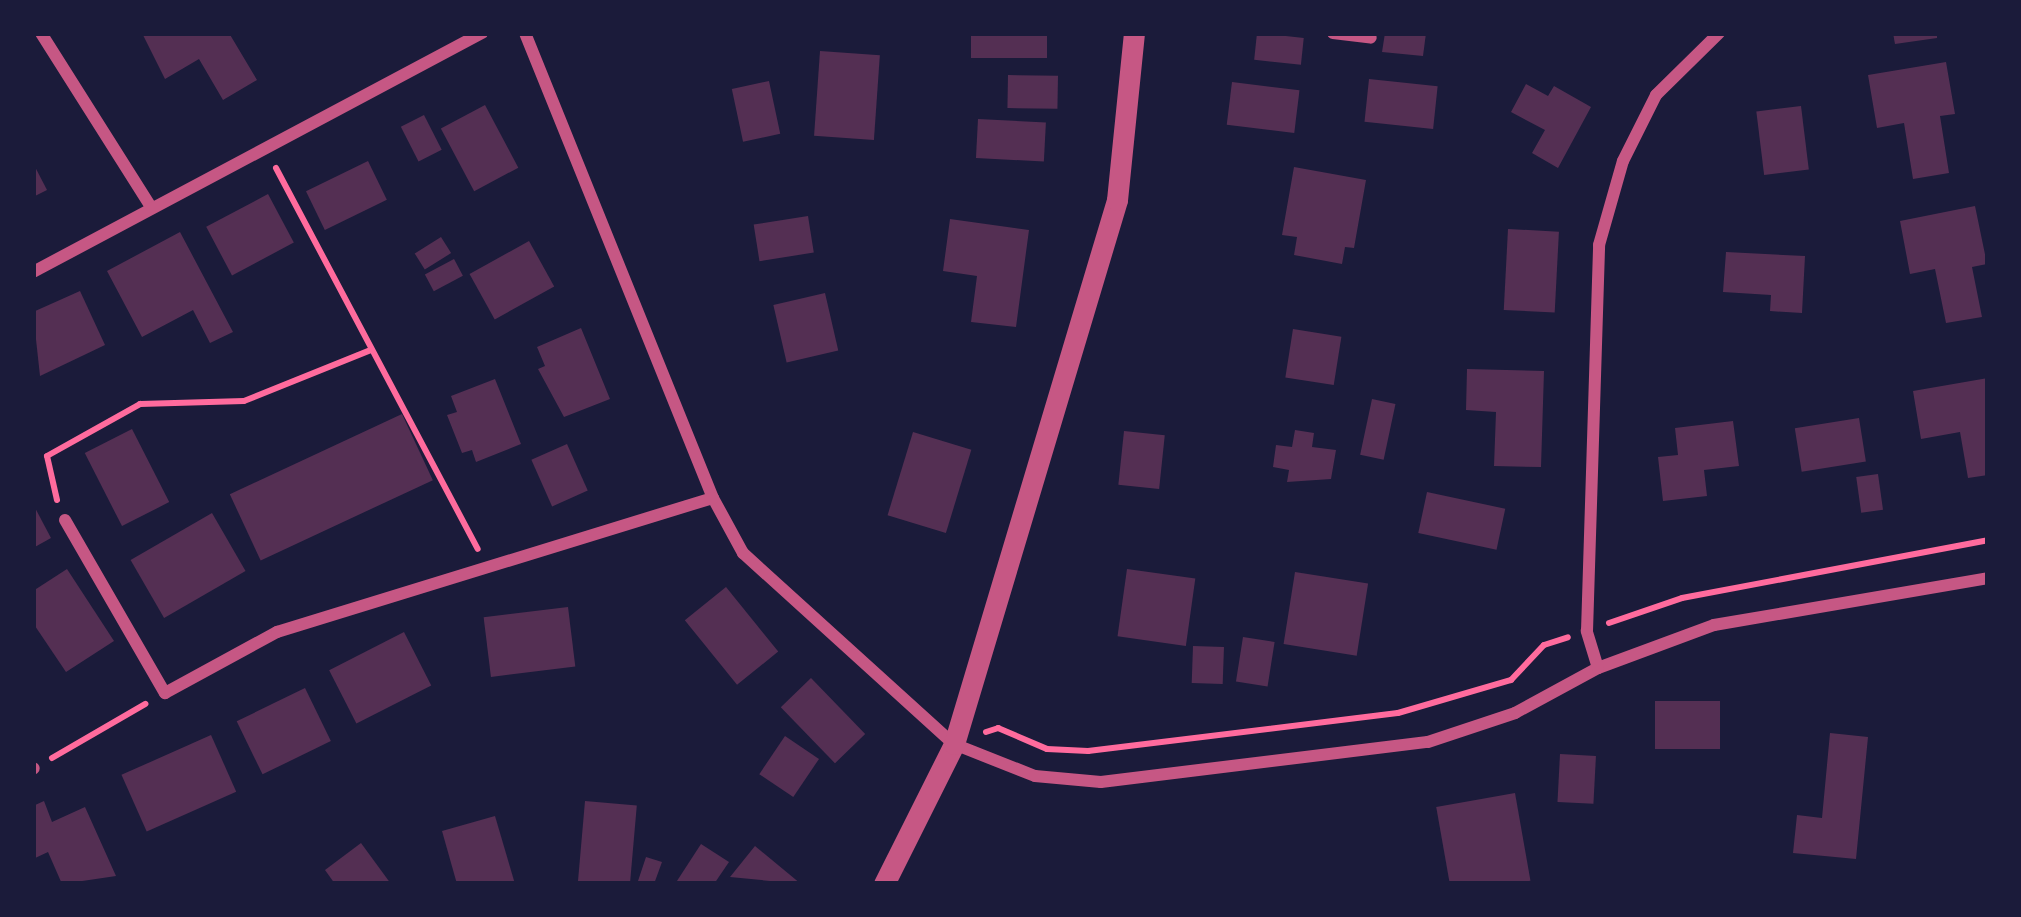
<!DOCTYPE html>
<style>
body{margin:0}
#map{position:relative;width:2021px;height:917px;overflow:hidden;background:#1b1b3a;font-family:Raleway,sans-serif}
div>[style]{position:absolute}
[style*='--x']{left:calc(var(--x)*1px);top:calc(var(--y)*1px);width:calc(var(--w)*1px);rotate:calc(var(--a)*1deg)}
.building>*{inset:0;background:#542f53;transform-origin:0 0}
.path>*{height:6px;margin:-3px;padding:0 3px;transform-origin:3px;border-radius:3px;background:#ff6b9d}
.minor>*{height:12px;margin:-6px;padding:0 6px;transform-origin:6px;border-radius:6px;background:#c65784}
.tertiary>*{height:21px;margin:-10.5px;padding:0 10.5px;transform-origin:10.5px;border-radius:10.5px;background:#c65784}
span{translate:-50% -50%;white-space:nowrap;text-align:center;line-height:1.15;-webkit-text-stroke:10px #1b1b3a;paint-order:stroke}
.frame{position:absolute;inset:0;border:36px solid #1b1b3a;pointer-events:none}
</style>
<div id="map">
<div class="building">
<div style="clip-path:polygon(142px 33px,229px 33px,257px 80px,223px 100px,199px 59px,165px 79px)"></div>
<div style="left:971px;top:33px;width:76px;height:25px"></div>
<div style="left:1257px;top:33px;width:47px;height:27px;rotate:6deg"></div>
<div style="clip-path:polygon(1385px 33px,1426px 33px,1423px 56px,1382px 52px)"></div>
<div style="clip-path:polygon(1893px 33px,1937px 33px,1937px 38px,1895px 44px)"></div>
<div style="left:820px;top:51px;width:60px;height:85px;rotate:4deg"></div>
<div style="clip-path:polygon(1946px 62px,1955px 114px,1940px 116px,1949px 173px,1913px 179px,1904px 123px,1877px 128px,1868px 75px)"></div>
<div style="left:1008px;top:75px;width:50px;height:33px;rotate:1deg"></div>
<div style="left:1369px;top:79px;width:69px;height:43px;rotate:6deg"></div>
<div style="left:769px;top:81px;width:54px;height:38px;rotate:78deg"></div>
<div style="left:1232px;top:82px;width:68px;height:43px;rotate:7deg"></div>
<div style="clip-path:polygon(1526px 84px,1548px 96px,1554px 86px,1591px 107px,1558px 168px,1532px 153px,1545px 130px,1511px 112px)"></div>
<div style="left:485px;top:105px;width:71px;height:50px;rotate:62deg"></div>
<div style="left:1801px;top:106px;width:64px;height:45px;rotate:83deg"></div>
<div style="left:424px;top:115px;width:39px;height:26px;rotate:63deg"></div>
<div style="left:978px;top:119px;width:68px;height:39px;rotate:3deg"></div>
<div style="left:368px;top:161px;width:43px;height:69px;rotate:64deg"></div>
<div style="clip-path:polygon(33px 163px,47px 190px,33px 197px)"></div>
<div style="clip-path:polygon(1294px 167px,1366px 180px,1354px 248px,1345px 247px,1342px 264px,1294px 255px,1297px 237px,1282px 235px)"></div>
<div style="left:268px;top:194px;width:55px;height:70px;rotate:62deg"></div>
<div style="clip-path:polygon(1975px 206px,1987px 264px,1972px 267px,1982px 317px,1946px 323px,1935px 269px,1910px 274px,1900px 221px)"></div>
<div style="left:808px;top:216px;width:37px;height:55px;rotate:81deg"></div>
<div style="clip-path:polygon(950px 219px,1029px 230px,1016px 327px,971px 322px,977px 276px,943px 271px)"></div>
<div style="left:1508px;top:229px;width:51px;height:81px;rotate:3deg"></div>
<div style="clip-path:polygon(180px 232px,233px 332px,210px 343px,193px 310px,142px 337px,107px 271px)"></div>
<div style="left:441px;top:237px;width:19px;height:31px;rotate:58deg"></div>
<div style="left:529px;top:241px;width:52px;height:68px;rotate:61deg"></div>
<div style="clip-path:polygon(1726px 252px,1805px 256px,1802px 313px,1770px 311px,1771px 295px,1723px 292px)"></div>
<div style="left:454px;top:259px;width:19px;height:33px;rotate:62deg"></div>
<div style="clip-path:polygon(80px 291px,105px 345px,40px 376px,33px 312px)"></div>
<div style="left:825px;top:293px;width:59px;height:53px;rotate:77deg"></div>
<div style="clip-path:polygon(581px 328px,610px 399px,564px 417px,538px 369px,545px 366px,537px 347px)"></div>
<div style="left:1293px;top:329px;width:49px;height:49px;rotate:9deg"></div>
<div style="clip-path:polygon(1467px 369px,1544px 371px,1541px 467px,1494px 466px,1496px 412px,1466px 410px)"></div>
<div style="clip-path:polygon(1988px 378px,1988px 475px,1968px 478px,1960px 432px,1921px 439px,1913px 391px)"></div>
<div style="clip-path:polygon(495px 379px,521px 444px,476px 462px,472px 450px,462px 453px,447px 415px,457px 412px,451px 396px)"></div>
<div style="left:1372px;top:399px;width:24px;height:57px;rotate:12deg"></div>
<div style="left:402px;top:414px;width:73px;height:190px;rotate:65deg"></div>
<div style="left:1859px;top:418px;width:44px;height:65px;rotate:81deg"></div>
<div style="clip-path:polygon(1733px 421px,1739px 466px,1704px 470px,1707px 496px,1663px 501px,1658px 457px,1678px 455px,1675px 428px)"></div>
<div style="left:132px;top:429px;width:82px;height:53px;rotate:63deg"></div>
<div style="clip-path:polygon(1295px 430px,1314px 433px,1312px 447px,1336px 450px,1331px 479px,1287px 482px,1289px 470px,1273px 467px,1276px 445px,1292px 447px)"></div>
<div style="left:1124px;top:431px;width:41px;height:54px;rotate:6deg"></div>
<div style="left:913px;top:432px;width:61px;height:87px;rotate:17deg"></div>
<div style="left:567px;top:444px;width:51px;height:39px;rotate:66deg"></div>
<div style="left:1878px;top:474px;width:36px;height:22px;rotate:82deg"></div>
<div style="left:1427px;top:492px;width:80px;height:42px;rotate:12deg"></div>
<div style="clip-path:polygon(33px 504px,51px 538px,33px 548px)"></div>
<div style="left:212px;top:513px;width:67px;height:94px;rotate:60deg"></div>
<div style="clip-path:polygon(67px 569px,114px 641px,66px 672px,33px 623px,33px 591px)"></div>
<div style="left:1127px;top:569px;width:69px;height:68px;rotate:8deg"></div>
<div style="left:1295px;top:572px;width:74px;height:73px;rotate:9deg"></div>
<div style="left:726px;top:587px;width:83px;height:53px;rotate:51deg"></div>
<div style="left:568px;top:607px;width:60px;height:85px;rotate:83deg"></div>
<div style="left:404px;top:632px;width:60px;height:84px;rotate:63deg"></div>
<div style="left:1243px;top:637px;width:32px;height:45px;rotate:9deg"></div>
<div style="left:1193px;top:646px;width:31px;height:37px;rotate:2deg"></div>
<div style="left:811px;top:678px;width:78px;height:42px;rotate:46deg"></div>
<div style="left:305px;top:688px;width:59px;height:76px;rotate:64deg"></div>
<div style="left:1655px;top:701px;width:65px;height:48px"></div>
<div style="clip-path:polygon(1830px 733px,1868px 737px,1856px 859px,1793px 853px,1797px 815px,1822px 818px)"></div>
<div style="left:211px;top:735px;width:62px;height:98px;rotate:66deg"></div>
<div style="left:785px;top:736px;width:41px;height:46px;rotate:34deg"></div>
<div style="left:1560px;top:754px;width:36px;height:48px;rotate:3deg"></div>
<div style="left:1515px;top:793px;width:89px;height:80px;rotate:80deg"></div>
<div style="clip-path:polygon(44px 801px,52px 822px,85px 807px,116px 876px,62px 884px,48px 852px,33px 859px,33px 806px)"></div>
<div style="left:585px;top:801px;width:52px;height:84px;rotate:5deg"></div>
<div style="clip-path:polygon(495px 816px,515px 884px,457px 884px,442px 831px)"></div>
<div style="clip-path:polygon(361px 843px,391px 884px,335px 884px,325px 870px)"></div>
<div style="clip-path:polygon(701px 844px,729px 862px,714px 884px,675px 884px)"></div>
<div style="clip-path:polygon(755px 846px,801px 884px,730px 877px)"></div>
<div style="clip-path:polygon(646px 857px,662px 862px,654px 884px,637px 884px)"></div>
</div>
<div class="path">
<div style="--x:276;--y:168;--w:431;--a:62.1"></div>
<div style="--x:57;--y:500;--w:45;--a:-102.8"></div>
<div style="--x:47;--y:456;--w:107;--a:-29.2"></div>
<div style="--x:140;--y:404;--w:104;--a:-1.7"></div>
<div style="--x:244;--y:401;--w:137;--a:-21.9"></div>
<div style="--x:1609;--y:623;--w:77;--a:-18.9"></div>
<div style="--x:1682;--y:598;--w:311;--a:-10.7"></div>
<div style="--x:986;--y:732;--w:13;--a:-18"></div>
<div style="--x:998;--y:728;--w:53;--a:23.2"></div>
<div style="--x:1047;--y:749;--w:41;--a:2.8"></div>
<div style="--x:1088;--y:751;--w:312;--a:-7"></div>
<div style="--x:1398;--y:713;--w:118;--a:-16.3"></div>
<div style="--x:1511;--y:680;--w:48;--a:-46.7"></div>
<div style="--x:1544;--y:645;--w:25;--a:-18"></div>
<div style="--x:52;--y:758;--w:108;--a:-30.1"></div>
</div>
<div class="minor">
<div style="--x:41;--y:33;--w:206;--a:57.7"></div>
<div style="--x:525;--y:33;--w:502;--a:67.99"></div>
<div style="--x:713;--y:498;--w:63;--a:61.4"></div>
<div style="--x:743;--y:553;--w:285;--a:42.2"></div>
<div style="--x:954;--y:744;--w:87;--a:21.6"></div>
<div style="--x:1035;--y:776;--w:66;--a:5.2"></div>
<div style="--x:1101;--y:782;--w:329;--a:-7"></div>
<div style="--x:1428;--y:742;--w:92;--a:-18.4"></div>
<div style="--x:1515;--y:713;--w:94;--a:-28.5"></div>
<div style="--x:1598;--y:668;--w:124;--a:-20.3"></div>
<div style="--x:1714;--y:625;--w:278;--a:-9.7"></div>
<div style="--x:1333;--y:33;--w:38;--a:7"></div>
<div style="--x:33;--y:272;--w:509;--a:-28.03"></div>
<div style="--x:65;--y:520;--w:200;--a:60"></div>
<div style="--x:165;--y:693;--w:128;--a:-28.6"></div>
<div style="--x:277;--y:632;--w:456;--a:-17.1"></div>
<div style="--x:1598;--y:668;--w:39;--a:-107"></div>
<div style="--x:1587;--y:631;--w:386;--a:-88.2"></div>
<div style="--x:1599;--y:245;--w:87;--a:-74.1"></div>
<div style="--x:1623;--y:161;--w:74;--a:-63.4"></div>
<div style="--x:1656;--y:95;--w:88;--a:-44.5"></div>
<div style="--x:33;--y:769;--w:1;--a:-45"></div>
</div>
<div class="tertiary">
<div style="--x:884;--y:884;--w:157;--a:-63.4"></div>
<div style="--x:954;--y:744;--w:568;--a:-73.32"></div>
<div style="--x:1117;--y:200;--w:168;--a:-84.2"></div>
</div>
<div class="frame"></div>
</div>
